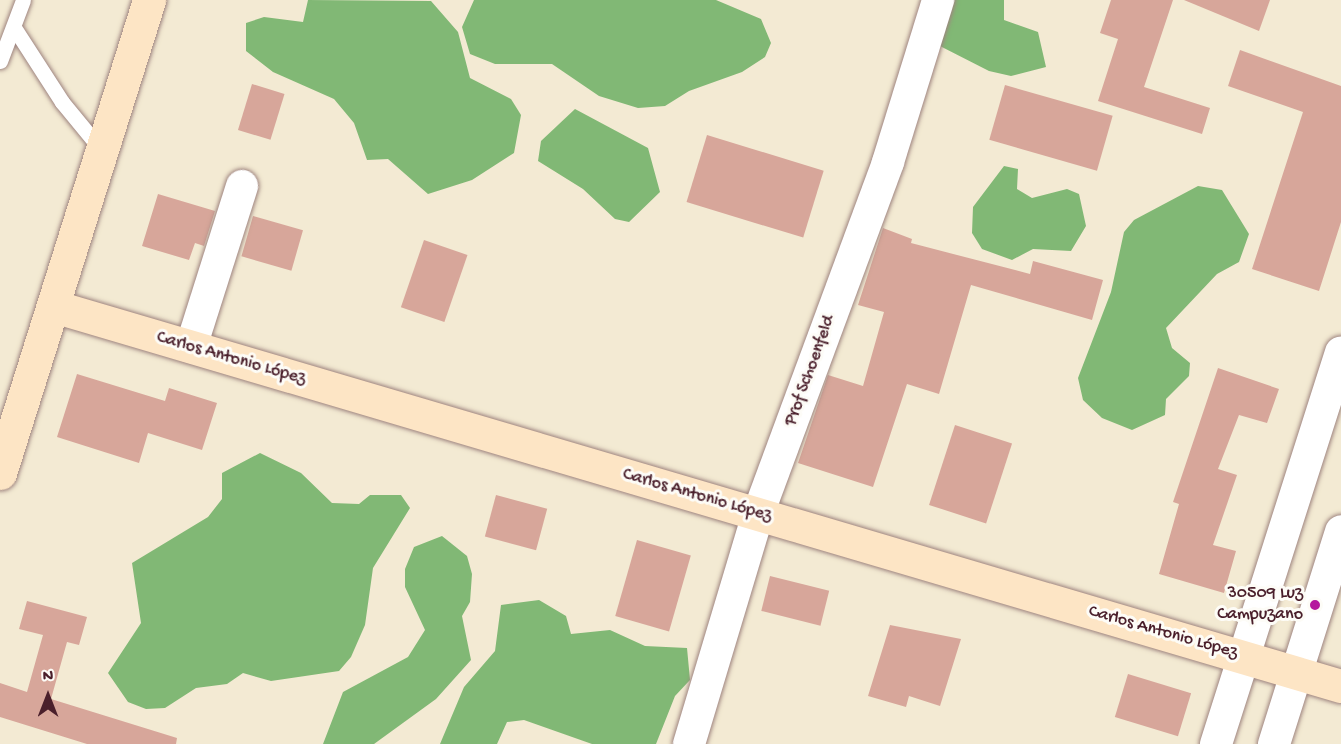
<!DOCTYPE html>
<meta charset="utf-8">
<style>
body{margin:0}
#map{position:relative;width:1341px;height:744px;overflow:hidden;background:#f3ead3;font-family:"Gochi Hand",sans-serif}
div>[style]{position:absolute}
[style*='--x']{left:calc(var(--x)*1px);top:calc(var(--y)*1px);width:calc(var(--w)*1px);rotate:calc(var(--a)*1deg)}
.forest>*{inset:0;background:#81b875}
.building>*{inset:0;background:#d7a69a;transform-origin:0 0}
.roads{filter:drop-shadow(0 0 2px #9e847f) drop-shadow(0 0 2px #9e847f)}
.lane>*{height:15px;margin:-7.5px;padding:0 7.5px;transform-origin:7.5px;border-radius:7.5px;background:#fff}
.street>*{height:32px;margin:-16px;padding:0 16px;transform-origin:16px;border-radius:16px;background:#fff}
.secondary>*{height:33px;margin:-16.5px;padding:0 16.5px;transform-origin:16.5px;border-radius:16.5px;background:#fde5c5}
.dots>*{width:16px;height:16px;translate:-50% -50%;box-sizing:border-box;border:3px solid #fdfcf7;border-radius:50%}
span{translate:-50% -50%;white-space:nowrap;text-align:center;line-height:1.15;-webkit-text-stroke:6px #fdfcf7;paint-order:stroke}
.street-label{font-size:18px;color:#4a1f2b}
.poi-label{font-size:18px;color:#4a1f2b}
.right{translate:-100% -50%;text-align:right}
.north{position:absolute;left:18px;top:666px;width:60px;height:60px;-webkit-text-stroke:4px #fdfcf7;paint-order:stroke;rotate:0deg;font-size:16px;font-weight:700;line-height:24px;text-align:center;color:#4a1f2b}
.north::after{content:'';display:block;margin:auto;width:21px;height:27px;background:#4a1f2b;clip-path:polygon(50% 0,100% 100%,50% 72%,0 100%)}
</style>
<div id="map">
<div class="forest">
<div style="clip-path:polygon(308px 0,431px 1px,458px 32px,470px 78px,511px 99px,521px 115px,514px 153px,472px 180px,428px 194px,388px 159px,367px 160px,354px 123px,334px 99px,273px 72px,246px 51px,246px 23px,264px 17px,303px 22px)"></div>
<div style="clip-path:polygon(474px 0,716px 0,761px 19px,771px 43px,765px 57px,742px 72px,689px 91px,665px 106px,638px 108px,599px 96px,552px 64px,495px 64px,470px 54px,462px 27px)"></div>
<div style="clip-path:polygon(939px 0,1004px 0,1004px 20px,1038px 32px,1046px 67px,1011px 76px,989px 71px,936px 44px)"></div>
<div style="clip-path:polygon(575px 109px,648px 148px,660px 192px,629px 222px,615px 219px,583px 189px,538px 161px,541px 141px)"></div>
<div style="clip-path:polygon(1004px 166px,1018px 169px,1017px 189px,1032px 198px,1067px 189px,1079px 194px,1086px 226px,1071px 251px,1033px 249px,1012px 260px,982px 249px,972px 233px,973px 207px)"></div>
<div style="clip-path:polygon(1198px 186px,1222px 190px,1249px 234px,1239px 262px,1217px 274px,1166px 328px,1172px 348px,1190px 363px,1189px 376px,1166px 399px,1165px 415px,1132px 430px,1102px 418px,1083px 400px,1078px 378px,1111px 292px,1124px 232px,1134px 220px)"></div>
<div style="clip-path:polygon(260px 453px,301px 473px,332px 503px,359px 504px,370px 495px,401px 495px,410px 508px,373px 568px,365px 625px,351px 657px,339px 671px,271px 681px,243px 673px,227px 684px,196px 688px,165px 708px,146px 709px,128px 702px,108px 673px,141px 623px,132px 563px,208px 517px,222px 499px,222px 473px)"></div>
<div style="clip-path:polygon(442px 536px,467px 556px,472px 574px,470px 602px,462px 616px,471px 660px,436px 699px,374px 744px,323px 744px,343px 692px,408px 657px,425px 630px,405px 587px,405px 569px,414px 547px)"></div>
<div style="clip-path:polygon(539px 600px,566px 616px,571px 634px,610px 630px,645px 646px,687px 648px,690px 680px,675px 696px,656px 744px,592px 744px,524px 720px,507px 722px,497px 744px,440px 744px,464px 687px,495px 651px,501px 605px)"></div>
</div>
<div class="building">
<div style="clip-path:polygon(1111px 0,1173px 0,1144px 87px,1210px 108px,1202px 134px,1098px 101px,1118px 39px,1100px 33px)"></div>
<div style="clip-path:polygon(1184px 0,1270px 0,1259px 31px)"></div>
<div style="clip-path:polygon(1240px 50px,1341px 86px,1341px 222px,1319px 291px,1252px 269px,1303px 112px,1228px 86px)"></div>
<div style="left:252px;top:84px;width:34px;height:48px;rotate:17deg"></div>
<div style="left:1005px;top:85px;width:112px;height:57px;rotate:16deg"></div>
<div style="left:707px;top:135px;width:122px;height:70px;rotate:17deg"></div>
<div style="clip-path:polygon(158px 194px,215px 211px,204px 246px,195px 243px,189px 260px,142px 246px)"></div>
<div style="left:253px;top:216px;width:52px;height:42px;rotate:16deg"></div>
<div style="clip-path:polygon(883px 228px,912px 239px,911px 243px,1030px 274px,1033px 261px,1103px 280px,1092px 320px,971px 285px,939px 394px,907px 384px,873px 487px,798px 463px,828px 375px,863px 386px,884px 312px,858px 305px)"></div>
<div style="left:424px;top:240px;width:46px;height:71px;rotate:19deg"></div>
<div style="clip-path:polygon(1218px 368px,1279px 389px,1267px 423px,1239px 415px,1218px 469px,1237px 475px,1213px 545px,1236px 551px,1224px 593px,1159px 574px,1179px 504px,1173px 502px)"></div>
<div style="clip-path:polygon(77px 374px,165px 401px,169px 388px,217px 403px,202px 450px,148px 433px,139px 463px,57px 437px)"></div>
<div style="left:955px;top:425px;width:60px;height:84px;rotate:18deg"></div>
<div style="left:496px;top:495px;width:53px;height:43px;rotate:15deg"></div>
<div style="left:637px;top:540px;width:56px;height:79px;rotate:16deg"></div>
<div style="left:770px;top:576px;width:61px;height:36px;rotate:14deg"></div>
<div style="clip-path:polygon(27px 601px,87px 617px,79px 645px,67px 642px,51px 699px,177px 738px,176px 744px,87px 744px,0 717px,0 683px,27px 692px,43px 635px,19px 629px)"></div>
<div style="clip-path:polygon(890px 625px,961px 639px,940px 706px,909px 696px,906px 707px,868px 696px)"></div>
<div style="left:1128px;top:674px;width:66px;height:45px;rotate:17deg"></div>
</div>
<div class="roads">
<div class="lane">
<div style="--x:15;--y:29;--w:87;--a:57.2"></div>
<div style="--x:62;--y:102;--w:58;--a:50.6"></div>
<div style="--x:0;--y:61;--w:65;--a:-69.3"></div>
</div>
<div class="street">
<div style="--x:191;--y:347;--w:169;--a:-72.4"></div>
<div style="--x:689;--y:744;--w:240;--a:-73.3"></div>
<div style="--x:758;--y:514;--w:375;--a:-69.7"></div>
<div style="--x:888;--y:162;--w:170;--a:-72.8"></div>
<div style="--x:1216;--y:744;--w:411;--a:-72.3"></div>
<div style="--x:1274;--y:744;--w:223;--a:-72.5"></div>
</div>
<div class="secondary">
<div style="--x:53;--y:306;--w:1343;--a:16.44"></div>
<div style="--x:0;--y:473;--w:496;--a:-72.5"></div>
</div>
</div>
<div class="dots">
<div style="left:1315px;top:605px;background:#b5179e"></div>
</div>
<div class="street-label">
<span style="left:231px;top:359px;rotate:16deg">Carlos Antonio López</span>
<span style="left:811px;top:371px;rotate:-70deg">Prof Schoenfeld</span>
<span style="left:697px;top:496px;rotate:16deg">Carlos Antonio López</span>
<span style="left:1163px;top:633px;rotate:16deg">Carlos Antonio López</span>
</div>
<div class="poi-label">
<span class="right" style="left:1303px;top:605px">30509 Luz<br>Campuzano</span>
</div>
<div class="north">N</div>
</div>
